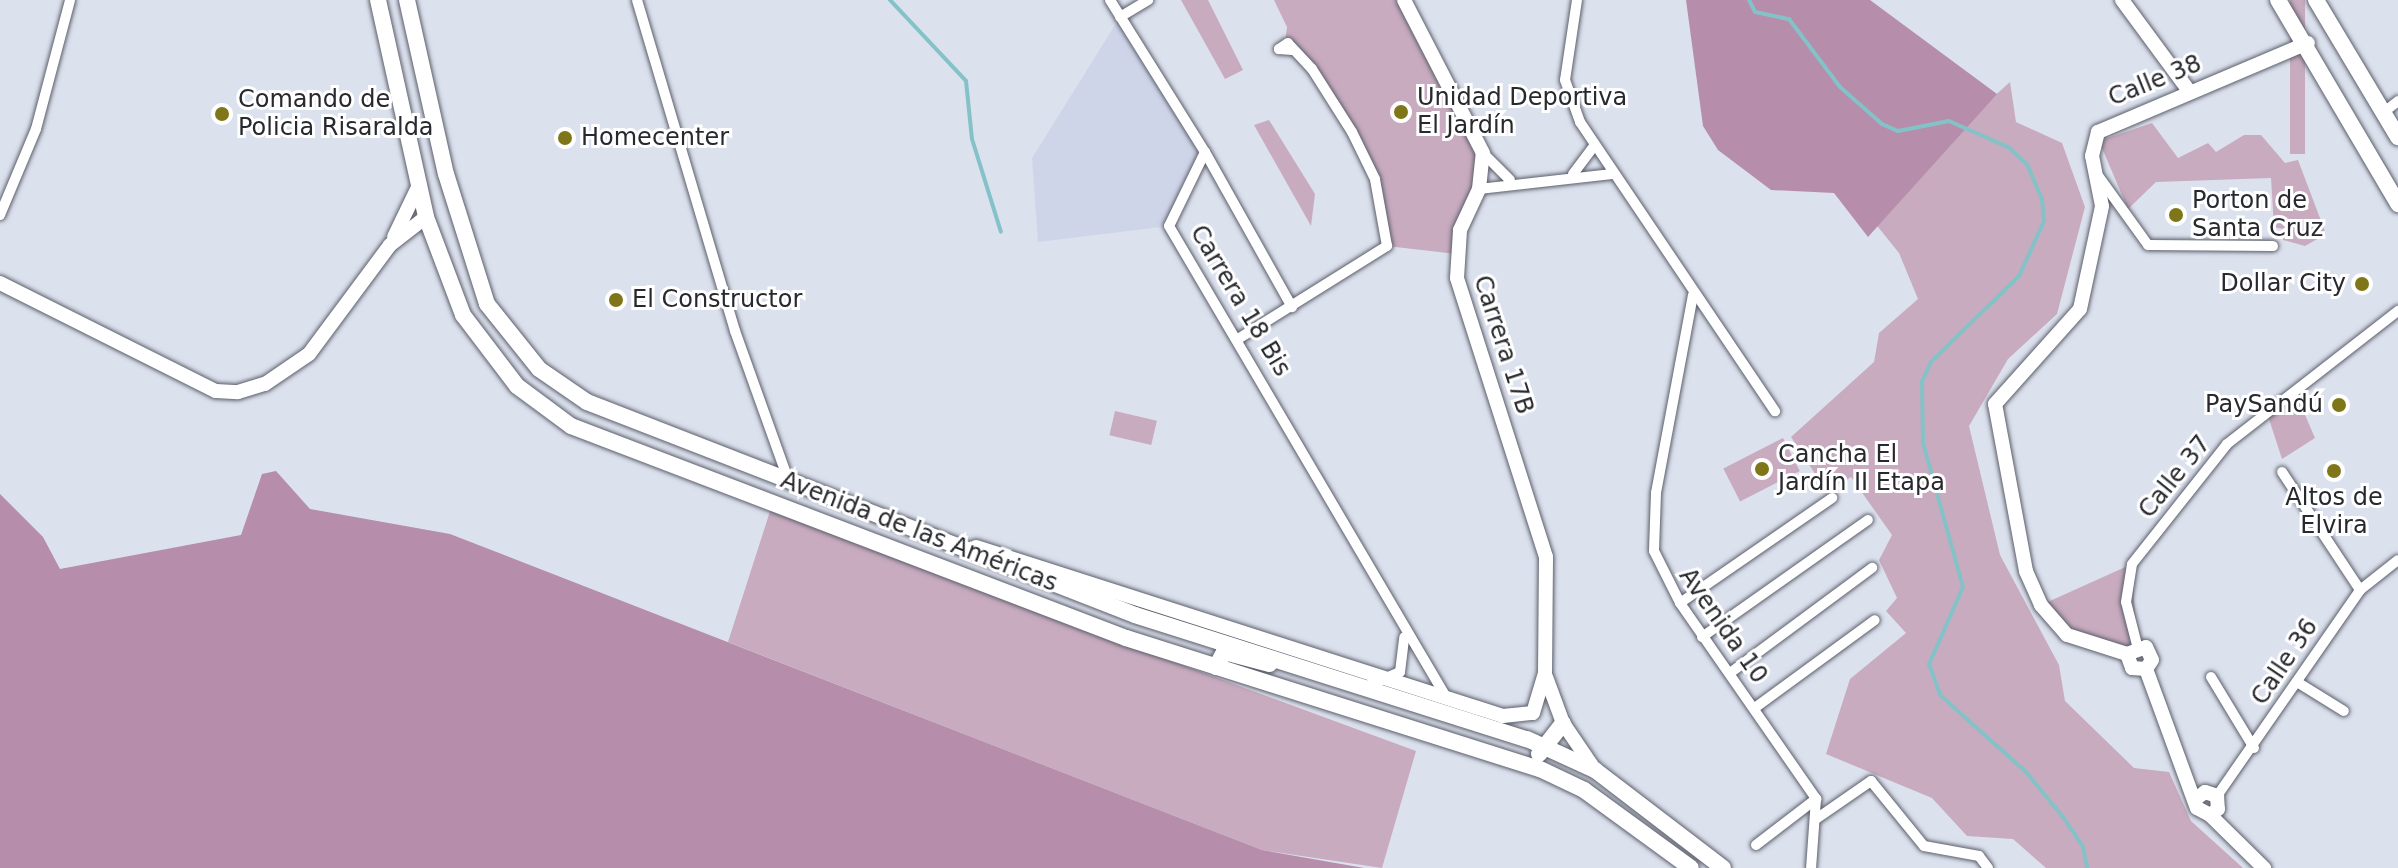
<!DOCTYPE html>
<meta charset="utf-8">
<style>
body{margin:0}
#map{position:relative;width:2398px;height:868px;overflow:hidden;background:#dce1ee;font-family:"DejaVu Sans",sans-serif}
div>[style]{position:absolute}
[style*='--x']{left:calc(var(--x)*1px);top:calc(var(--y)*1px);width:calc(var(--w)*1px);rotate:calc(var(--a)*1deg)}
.built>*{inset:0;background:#cfd5e9}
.green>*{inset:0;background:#c8abbf;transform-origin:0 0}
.forest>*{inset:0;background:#b68daa}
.stream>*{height:4px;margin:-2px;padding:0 2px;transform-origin:2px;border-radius:2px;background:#84c2c8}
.roads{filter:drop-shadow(0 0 2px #5b5f6a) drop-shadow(0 0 2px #5b5f6a)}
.street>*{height:10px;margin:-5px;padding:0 5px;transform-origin:5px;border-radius:5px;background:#fff}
.secondary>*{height:14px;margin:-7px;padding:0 7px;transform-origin:7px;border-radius:7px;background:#fff}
.primary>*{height:16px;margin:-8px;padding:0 8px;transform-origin:8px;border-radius:8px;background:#fff}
.dots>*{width:22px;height:22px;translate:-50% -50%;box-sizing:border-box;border:4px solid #fff;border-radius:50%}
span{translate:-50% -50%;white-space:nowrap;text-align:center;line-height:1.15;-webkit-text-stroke:6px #fff;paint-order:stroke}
.street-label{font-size:24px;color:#28292e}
.poi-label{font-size:24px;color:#28292e}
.left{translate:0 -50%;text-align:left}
.right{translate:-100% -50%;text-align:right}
</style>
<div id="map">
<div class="built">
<div style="clip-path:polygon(1120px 17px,1205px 152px,1169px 226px,1038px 242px,1032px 158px)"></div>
</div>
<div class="green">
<div style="clip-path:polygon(1181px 0,1208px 0,1243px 70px,1225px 79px)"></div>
<div style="clip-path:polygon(1274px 0,1404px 0,1483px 153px,1456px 254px,1387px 246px,1374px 179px,1330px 92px,1285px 43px,1287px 27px)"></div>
<div style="left:2290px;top:0;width:15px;height:154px"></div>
<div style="clip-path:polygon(2010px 82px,2016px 122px,2062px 143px,2085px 207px,2057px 314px,2008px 359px,1969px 426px,2000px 555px,2059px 665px,2065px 701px,2134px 768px,2169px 772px,2191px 821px,2243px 868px,2046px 868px,2013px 839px,1967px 836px,1932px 798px,1826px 754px,1850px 679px,1906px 633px,1886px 611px,1897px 598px,1879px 560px,1892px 535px,1851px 477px,1827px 492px,1791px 437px,1874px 362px,1879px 333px,1918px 299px,1899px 253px,1866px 212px)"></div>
<div style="clip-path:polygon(1269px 120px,1315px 194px,1311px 226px,1254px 125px)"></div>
<div style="clip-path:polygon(2152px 123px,2178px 158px,2208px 143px,2216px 152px,2244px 135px,2261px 135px,2285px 163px,2298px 160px,2326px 234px,2305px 246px,2283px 240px,2283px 229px,2274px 227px,2271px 178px,2156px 182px,2128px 209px,2099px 141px)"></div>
<div style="clip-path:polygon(2296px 394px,2315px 438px,2282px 459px,2268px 416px)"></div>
<div style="left:1115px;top:411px;width:43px;height:25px;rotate:13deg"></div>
<div style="left:1783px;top:438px;width:37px;height:67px;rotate:63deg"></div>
<div style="clip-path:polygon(773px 502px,940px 576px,1416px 751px,1382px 868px,1262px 850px,728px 642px)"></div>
<div style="clip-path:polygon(2132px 564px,2137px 645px,2129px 650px,2067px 635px,2041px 605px)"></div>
</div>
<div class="forest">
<div style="clip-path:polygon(1686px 0,1870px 0,1997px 94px,1868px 237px,1834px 193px,1771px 190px,1718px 150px,1703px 126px)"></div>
<div style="clip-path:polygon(276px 471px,310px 509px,450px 534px,1262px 850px,1364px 868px,0 868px,0 494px,43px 537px,60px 569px,241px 535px,262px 474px)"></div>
</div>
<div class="stream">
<div style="--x:890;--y:0;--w:111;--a:46.8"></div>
<div style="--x:966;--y:81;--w:58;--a:84.1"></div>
<div style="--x:972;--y:139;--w:97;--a:72.7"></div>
<div style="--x:1749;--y:0;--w:13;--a:63"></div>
<div style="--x:1755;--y:12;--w:35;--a:12"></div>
<div style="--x:1789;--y:19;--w:85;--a:53.1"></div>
<div style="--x:1840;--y:87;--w:56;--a:41.4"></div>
<div style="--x:1882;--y:124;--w:17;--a:24"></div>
<div style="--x:1898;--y:131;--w:52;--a:-11.1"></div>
<div style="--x:1949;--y:121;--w:64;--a:23.8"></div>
<div style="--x:2008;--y:147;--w:25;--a:42"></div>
<div style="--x:2027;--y:164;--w:38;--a:67"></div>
<div style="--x:2042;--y:199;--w:22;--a:85"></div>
<div style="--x:2044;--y:221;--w:60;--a:114.4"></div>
<div style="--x:2019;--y:276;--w:123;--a:135.7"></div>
<div style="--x:1931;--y:362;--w:21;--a:115"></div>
<div style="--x:1922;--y:381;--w:62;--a:89.1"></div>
<div style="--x:1923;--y:443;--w:149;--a:74.5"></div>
<div style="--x:1963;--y:587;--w:84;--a:113.8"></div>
<div style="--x:1929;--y:664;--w:33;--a:70"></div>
<div style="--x:1940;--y:695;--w:115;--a:41.8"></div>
<div style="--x:2026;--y:772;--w:58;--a:50.6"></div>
<div style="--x:2063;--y:817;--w:36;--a:56"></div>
<div style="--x:2083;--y:847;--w:21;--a:79"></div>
</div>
<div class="roads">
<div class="street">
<div style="--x:637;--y:0;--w:345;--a:73.5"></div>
<div style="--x:735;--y:331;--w:160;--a:70.3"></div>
<div style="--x:1110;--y:0;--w:179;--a:58"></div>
<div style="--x:1205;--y:152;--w:82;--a:115.9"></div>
<div style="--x:1169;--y:226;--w:546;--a:59.54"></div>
<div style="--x:1577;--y:0;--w:81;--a:98.5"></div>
<div style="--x:1565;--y:80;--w:45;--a:70.3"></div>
<div style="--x:1580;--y:122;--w:349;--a:56"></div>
<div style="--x:1120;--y:17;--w:33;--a:-31"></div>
<div style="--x:2384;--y:112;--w:18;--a:-38"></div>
<div style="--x:1205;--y:152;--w:178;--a:60.7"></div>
<div style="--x:1483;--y:153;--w:38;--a:45"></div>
<div style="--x:1573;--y:174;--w:34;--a:-53"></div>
<div style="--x:2099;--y:177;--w:84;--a:54.2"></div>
<div style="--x:2148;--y:245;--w:125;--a:0.5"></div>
<div style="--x:1479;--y:189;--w:134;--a:-6.4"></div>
<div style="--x:0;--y:215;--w:93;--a:-67.3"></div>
<div style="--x:36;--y:129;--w:133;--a:-75.2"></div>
<div style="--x:1693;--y:295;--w:201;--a:100.6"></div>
<div style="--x:1656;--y:493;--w:58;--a:92"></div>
<div style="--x:1654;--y:551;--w:58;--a:63.4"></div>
<div style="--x:1680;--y:603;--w:239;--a:55.2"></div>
<div style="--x:1816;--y:799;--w:69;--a:94.1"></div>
<div style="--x:1238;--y:339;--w:176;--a:-32"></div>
<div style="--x:1387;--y:246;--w:68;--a:-100.2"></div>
<div style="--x:1375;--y:179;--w:52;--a:-116.1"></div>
<div style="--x:1352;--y:132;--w:75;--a:-122.4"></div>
<div style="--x:1312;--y:69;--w:35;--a:-133"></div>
<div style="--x:1288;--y:43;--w:11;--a:146"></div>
<div style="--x:1279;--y:49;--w:13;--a:4"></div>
<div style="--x:2282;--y:472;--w:141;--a:56.5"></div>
<div style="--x:1680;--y:603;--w:185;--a:-34.6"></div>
<div style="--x:1702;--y:637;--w:203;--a:-35.2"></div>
<div style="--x:2137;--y:645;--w:44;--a:-104.3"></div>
<div style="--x:2126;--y:602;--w:38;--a:-81"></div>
<div style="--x:2132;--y:564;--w:153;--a:-51.6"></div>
<div style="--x:2227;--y:444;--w:217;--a:-37.9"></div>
<div style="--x:1730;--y:673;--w:177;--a:-36.5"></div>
<div style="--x:2211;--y:677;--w:83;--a:58.8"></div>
<div style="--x:2297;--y:682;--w:55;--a:31.7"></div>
<div style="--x:1367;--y:686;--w:36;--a:-23"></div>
<div style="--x:1400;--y:672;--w:35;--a:-83"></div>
<div style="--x:1756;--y:707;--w:147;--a:-36.2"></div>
<div style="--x:2217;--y:796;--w:251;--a:-55.2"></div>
<div style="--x:2360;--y:590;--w:48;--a:-38.3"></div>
<div style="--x:1816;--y:819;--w:67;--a:-34.6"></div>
<div style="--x:1871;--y:781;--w:84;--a:50.8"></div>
<div style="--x:1924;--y:846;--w:56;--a:10.3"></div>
<div style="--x:1979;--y:856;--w:15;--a:53"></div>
<div style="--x:1756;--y:845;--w:76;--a:-37.5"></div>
</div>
<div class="secondary">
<div style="--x:2122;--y:0;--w:113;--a:53.6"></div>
<div style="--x:394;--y:237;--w:58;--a:-64.3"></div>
<div style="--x:0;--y:283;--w:241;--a:26.6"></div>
<div style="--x:216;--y:391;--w:22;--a:3"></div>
<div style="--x:238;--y:392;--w:28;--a:-17"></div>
<div style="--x:265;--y:384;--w:53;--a:-34.3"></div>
<div style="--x:309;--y:354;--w:136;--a:-53.4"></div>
<div style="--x:390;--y:245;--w:46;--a:-37.9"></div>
<div style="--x:976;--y:547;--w:553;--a:17.78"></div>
<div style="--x:1503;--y:716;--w:30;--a:-6"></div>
<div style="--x:1533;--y:713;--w:42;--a:-73.3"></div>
<div style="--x:1545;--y:673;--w:116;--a:-89.5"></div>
<div style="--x:1546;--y:557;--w:293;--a:-107.7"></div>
<div style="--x:1457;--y:278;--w:48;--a:-86.4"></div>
<div style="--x:1460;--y:230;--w:45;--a:-65.1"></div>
<div style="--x:1479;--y:189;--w:36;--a:-84"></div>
<div style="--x:1483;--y:153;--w:172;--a:-117.3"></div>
<div style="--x:2127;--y:654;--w:63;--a:-162.4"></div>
<div style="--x:2067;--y:635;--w:40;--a:-131"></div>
<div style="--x:2041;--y:605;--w:37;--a:-114"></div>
<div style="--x:2026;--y:571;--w:170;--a:-100.5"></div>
<div style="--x:1995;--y:404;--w:127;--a:-48.2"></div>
<div style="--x:2080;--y:309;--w:105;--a:-77.9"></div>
<div style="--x:2102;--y:206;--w:51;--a:-101.3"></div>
<div style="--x:2092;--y:156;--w:25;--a:-76"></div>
<div style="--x:2098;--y:132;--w:228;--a:-23"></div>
<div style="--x:2127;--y:654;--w:20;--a:-20"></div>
<div style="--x:2146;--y:647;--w:14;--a:65"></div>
<div style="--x:2152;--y:660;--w:11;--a:124"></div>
<div style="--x:2127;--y:654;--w:15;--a:70"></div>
<div style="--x:2132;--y:668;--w:14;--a:4"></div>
<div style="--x:2146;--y:669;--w:148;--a:69.9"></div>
<div style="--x:2197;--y:808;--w:15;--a:28"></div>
<div style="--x:1546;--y:677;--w:49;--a:69.7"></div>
<div style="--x:1563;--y:723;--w:57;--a:55.8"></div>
<div style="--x:2197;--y:798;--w:10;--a:-37"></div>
<div style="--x:2205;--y:792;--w:13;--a:18"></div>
<div style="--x:2217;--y:796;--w:13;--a:86"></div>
<div style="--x:2218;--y:809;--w:10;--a:143"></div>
<div style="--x:2210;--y:815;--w:76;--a:44.5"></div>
</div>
<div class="primary">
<div style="--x:378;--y:0;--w:222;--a:77.5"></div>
<div style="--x:426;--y:217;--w:105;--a:69.3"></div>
<div style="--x:463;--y:315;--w:89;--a:52.7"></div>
<div style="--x:517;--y:386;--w:67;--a:36.5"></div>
<div style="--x:571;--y:426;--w:594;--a:20.91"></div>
<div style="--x:1126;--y:638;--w:434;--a:17.6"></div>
<div style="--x:1540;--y:769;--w:49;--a:25.5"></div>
<div style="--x:1584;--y:790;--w:132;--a:36.1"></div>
<div style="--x:407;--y:0;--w:178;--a:77.4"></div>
<div style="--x:446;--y:174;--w:136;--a:72.5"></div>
<div style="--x:487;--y:304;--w:83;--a:51.3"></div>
<div style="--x:539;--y:369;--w:58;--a:34.5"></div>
<div style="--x:587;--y:402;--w:588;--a:21.24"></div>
<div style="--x:1135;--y:615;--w:411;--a:17.6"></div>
<div style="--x:1527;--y:739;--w:75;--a:24.5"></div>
<div style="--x:1595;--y:770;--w:161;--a:37.4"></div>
<div style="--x:2278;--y:0;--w:237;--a:59.5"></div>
<div style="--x:2316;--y:0;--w:160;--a:59.1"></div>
<div style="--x:1216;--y:667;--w:17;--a:-62"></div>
<div style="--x:1224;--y:652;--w:47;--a:14.9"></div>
<div style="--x:1539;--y:754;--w:39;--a:-52"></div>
</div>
</div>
<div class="dots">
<div style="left:1401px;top:112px;background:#7f7619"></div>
<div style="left:222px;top:114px;background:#7f7619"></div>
<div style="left:565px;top:138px;background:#7f7619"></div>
<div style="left:2176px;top:215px;background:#7f7619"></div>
<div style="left:2362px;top:284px;background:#7f7619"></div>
<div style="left:616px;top:300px;background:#7f7619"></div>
<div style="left:2339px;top:405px;background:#7f7619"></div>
<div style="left:1762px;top:469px;background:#7f7619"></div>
<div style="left:2334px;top:471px;background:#7f7619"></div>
</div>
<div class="street-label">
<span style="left:2155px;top:81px;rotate:-22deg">Calle 38</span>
<span style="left:1240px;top:301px;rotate:59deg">Carrera 18 Bis</span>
<span style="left:1503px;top:345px;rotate:72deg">Carrera 17B</span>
<span style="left:2175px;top:477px;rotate:-51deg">Calle 37</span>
<span style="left:919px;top:532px;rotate:21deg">Avenida de las Américas</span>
<span style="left:1723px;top:626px;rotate:55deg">Avenida 10</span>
<span style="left:2285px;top:662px;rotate:-56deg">Calle 36</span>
</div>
<div class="poi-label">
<span class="left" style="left:1417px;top:112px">Unidad Deportiva<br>El Jardín</span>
<span class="left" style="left:238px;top:114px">Comando de<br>Policia Risaralda</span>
<span class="left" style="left:581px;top:138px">Homecenter</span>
<span class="left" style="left:2192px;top:215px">Porton de<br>Santa Cruz</span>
<span class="right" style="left:2346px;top:284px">Dollar City</span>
<span class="left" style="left:632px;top:300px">El Constructor</span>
<span class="right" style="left:2323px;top:405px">PaySandú</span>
<span class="left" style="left:1778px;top:469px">Cancha El<br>Jardín II Etapa</span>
<span style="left:2334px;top:512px">Altos de<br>Elvira</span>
</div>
</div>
